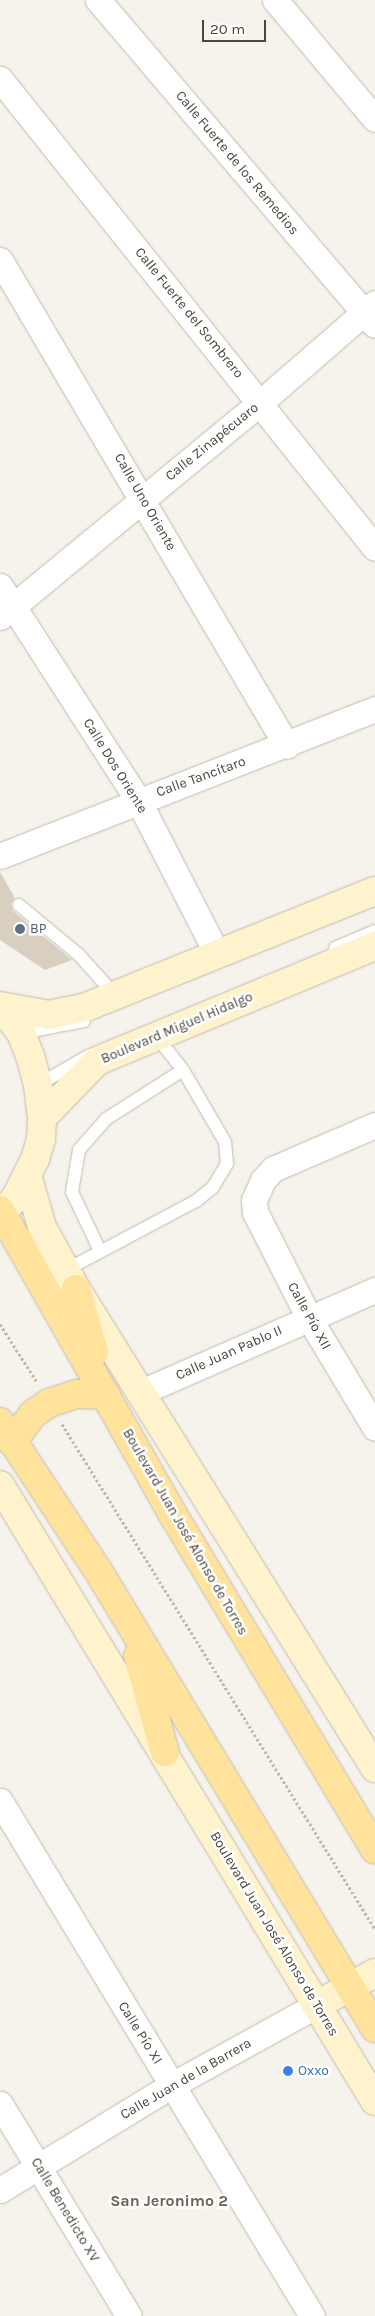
<!DOCTYPE html>
<meta charset="utf-8">
<style>
body{margin:0}
#map{position:relative;width:375px;height:2316px;overflow:hidden;background:#f6f3ec;font-family:Karla,sans-serif}
div>[style]{position:absolute}
[style*='--x']{left:calc(var(--x)*1px);top:calc(var(--y)*1px);width:calc(var(--w)*1px);rotate:calc(var(--a)*1deg)}
.building>*{inset:0;background:#d8cfc1}
.path>*{height:3px;margin-top:-1.5px;transform-origin:0;background:repeating-linear-gradient(90deg,#c4b79f 0 2.5px,transparent 0 5px)}
.roads{filter:drop-shadow(0 0 1px #c2bbae) drop-shadow(0 0 1px #c2bbae)}
.lane>*{height:12px;margin:-6px;padding:0 6px;transform-origin:6px;border-radius:6px;background:#fff}
.street>*{height:25px;margin:-12.5px;padding:0 12.5px;transform-origin:12.5px;border-radius:12.5px;background:#fff}
.secondary>*{height:28px;margin:-14px;padding:0 14px;transform-origin:14px;border-radius:14px;background:#fff3cd}
.primary>*{height:28px;margin:-14px;padding:0 14px;transform-origin:14px;border-radius:14px;background:#ffe39c}
.dots>*{width:14px;height:14px;translate:-50% -50%;box-sizing:border-box;border:2px solid #fff;border-radius:50%}
span{translate:-50% -50%;white-space:nowrap;text-align:center;line-height:1.15;-webkit-text-stroke:5px #fff;paint-order:stroke}
.street-label{font-size:14px;color:#4b4439}
.service-label{font-size:14px;color:#4e5e75}
.left{translate:0 -50%;text-align:left}
.shop-label{font-size:14px;color:#366cbe}
.quarter-label{font-size:16px;color:#6e6250;font-weight:700}
.scale{position:absolute;left:202px;top:20px;width:64px;height:22px;box-sizing:border-box;border:2px solid #4b4439;border-top:0;padding-left:6px;font-size:15px;line-height:18px;white-space:nowrap;color:#4b4439;-webkit-text-stroke:4px #fff;paint-order:stroke}
</style>
<div id="map">
<div class="building">
<div style="clip-path:polygon(0 872px,15px 898px,11px 904px,13px 911px,72px 960px,45px 970px,0 940px)"></div>
</div>
<div class="path">
<div style="--x:0;--y:1324;--w:69;--a:57.5"></div>
<div style="--x:62;--y:1424;--w:594;--a:58.21"></div>
</div>
<div class="roads">
<div class="lane">
<div style="--x:19;--y:905;--w:78;--a:39.8"></div>
<div style="--x:79;--y:955;--w:54;--a:48"></div>
<div style="--x:335;--y:948;--w:43;--a:-23"></div>
<div style="--x:21;--y:1033;--w:64;--a:-10.8"></div>
<div style="--x:38;--y:1085;--w:60;--a:-30"></div>
<div style="--x:100;--y:1251;--w:65;--a:-115.4"></div>
<div style="--x:72;--y:1192;--w:43;--a:-80.5"></div>
<div style="--x:79;--y:1150;--w:41;--a:-48.9"></div>
<div style="--x:106;--y:1119;--w:91;--a:-32.5"></div>
<div style="--x:66;--y:1270;--w:147;--a:-28"></div>
<div style="--x:196;--y:1201;--w:22;--a:-39"></div>
<div style="--x:213;--y:1187;--w:27;--a:-59"></div>
<div style="--x:227;--y:1164;--w:22;--a:-95"></div>
<div style="--x:225;--y:1142;--w:83;--a:-120.3"></div>
<div style="--x:183;--y:1070;--w:43;--a:-128.5"></div>
</div>
<div class="street">
<div style="--x:98;--y:0;--w:426;--a:49.6"></div>
<div style="--x:275;--y:0;--w:155;--a:50"></div>
<div style="--x:0;--y:79;--w:600;--a:51.36"></div>
<div style="--x:0;--y:260;--w:564;--a:59.44"></div>
<div style="--x:0;--y:586;--w:255;--a:57.2"></div>
<div style="--x:138;--y:800;--w:173;--a:62.8"></div>
<div style="--x:0;--y:617;--w:338;--a:-39.5"></div>
<div style="--x:261;--y:402;--w:151;--a:-41"></div>
<div style="--x:0;--y:856;--w:403;--a:-21.4"></div>
<div style="--x:375;--y:1125;--w:111;--a:156.7"></div>
<div style="--x:273;--y:1169;--w:15;--a:132"></div>
<div style="--x:263;--y:1180;--w:22;--a:114"></div>
<div style="--x:254;--y:1200;--w:12;--a:85"></div>
<div style="--x:255;--y:1212;--w:119;--a:63"></div>
<div style="--x:309;--y:1318;--w:128;--a:59"></div>
<div style="--x:139;--y:1393;--w:257;--a:-23.6"></div>
<div style="--x:0;--y:1801;--w:602;--a:58.79"></div>
<div style="--x:0;--y:2104;--w:248;--a:58.7"></div>
<div style="--x:0;--y:2190;--w:202;--a:-31.4"></div>
<div style="--x:172;--y:2085;--w:166;--a:-28.9"></div>
</div>
<div class="secondary">
<div style="--x:0;--y:1006;--w:50;--a:10.4"></div>
<div style="--x:49;--y:1015;--w:38;--a:-12"></div>
<div style="--x:86;--y:1007;--w:311;--a:-21.9"></div>
<div style="--x:42;--y:1118;--w:79;--a:-46"></div>
<div style="--x:97;--y:1061;--w:301;--a:-22.5"></div>
<div style="--x:27;--y:1175;--w:54;--a:73.9"></div>
<div style="--x:42;--y:1227;--w:71;--a:61.3"></div>
<div style="--x:76;--y:1289;--w:565;--a:58.03"></div>
<div style="--x:0;--y:1216;--w:25;--a:-50"></div>
<div style="--x:16;--y:1197;--w:42;--a:-63.4"></div>
<div style="--x:35;--y:1159;--w:21;--a:-73"></div>
<div style="--x:41;--y:1139;--w:21;--a:-87"></div>
<div style="--x:42;--y:1118;--w:33;--a:-97"></div>
<div style="--x:38;--y:1085;--w:30;--a:-105"></div>
<div style="--x:30;--y:1056;--w:25;--a:-111"></div>
<div style="--x:21;--y:1033;--w:31;--a:-127"></div>
<div style="--x:0;--y:1485;--w:721;--a:58.67"></div>
<div style="--x:317;--y:2005;--w:66;--a:-28.9"></div>
</div>
<div class="primary">
<div style="--x:0;--y:1210;--w:348;--a:60.4"></div>
<div style="--x:172;--y:1513;--w:393;--a:58.9"></div>
<div style="--x:76;--y:1289;--w:66;--a:74.1"></div>
<div style="--x:0;--y:1422;--w:176;--a:56.6"></div>
<div style="--x:97;--y:1569;--w:537;--a:58.8"></div>
<div style="--x:12;--y:1442;--w:35;--a:-53"></div>
<div style="--x:33;--y:1414;--w:19;--a:-35"></div>
<div style="--x:49;--y:1403;--w:29;--a:-18"></div>
<div style="--x:77;--y:1394;--w:29;--a:2"></div>
<div style="--x:138;--y:1656;--w:100;--a:74.3"></div>
</div>
</div>
<div class="dots">
<div style="left:20px;top:929px;background:#5c6f8a"></div>
<div style="left:288px;top:2071px;background:#3f7fe0"></div>
</div>
<div class="street-label">
<span style="left:237px;top:163px;rotate:50deg">Calle Fuerte de los Remedios</span>
<span style="left:189px;top:313px;rotate:51deg">Calle Fuerte del Sombrero</span>
<span style="left:212px;top:442px;rotate:-39deg">Calle Zinapécuaro</span>
<span style="left:145px;top:502px;rotate:60deg">Calle Uno Oriente</span>
<span style="left:115px;top:766px;rotate:58deg">Calle Dos Oriente</span>
<span style="left:201px;top:777px;rotate:-20deg">Calle Tancítaro</span>
<span style="left:177px;top:1028px;rotate:-23deg">Boulevard Miguel Hidalgo</span>
<span style="left:309px;top:1316px;rotate:61deg">Calle Pío XII</span>
<span style="left:229px;top:1353px;rotate:-24deg">Calle Juan Pablo II</span>
<span style="left:185px;top:1532px;rotate:60deg">Boulevard Juan José Alonso de Torres</span>
<span style="left:274px;top:1934px;rotate:59deg">Boulevard Juan José Alonso de Torres</span>
<span style="left:140px;top:2033px;rotate:58deg">Calle Pío XI</span>
<span style="left:186px;top:2079px;rotate:-30deg">Calle Juan de la Barrera</span>
<span style="left:65px;top:2210px;rotate:59deg">Calle Benedicto XV</span>
</div>
<div class="service-label">
<span class="left" style="left:30px;top:929px">BP</span>
</div>
<div class="shop-label">
<span class="left" style="left:298px;top:2071px">Oxxo</span>
</div>
<div class="quarter-label">
<span style="left:169px;top:2201px">San Jeronimo 2</span>
</div>
<div class="scale">20 m</div>
</div>
